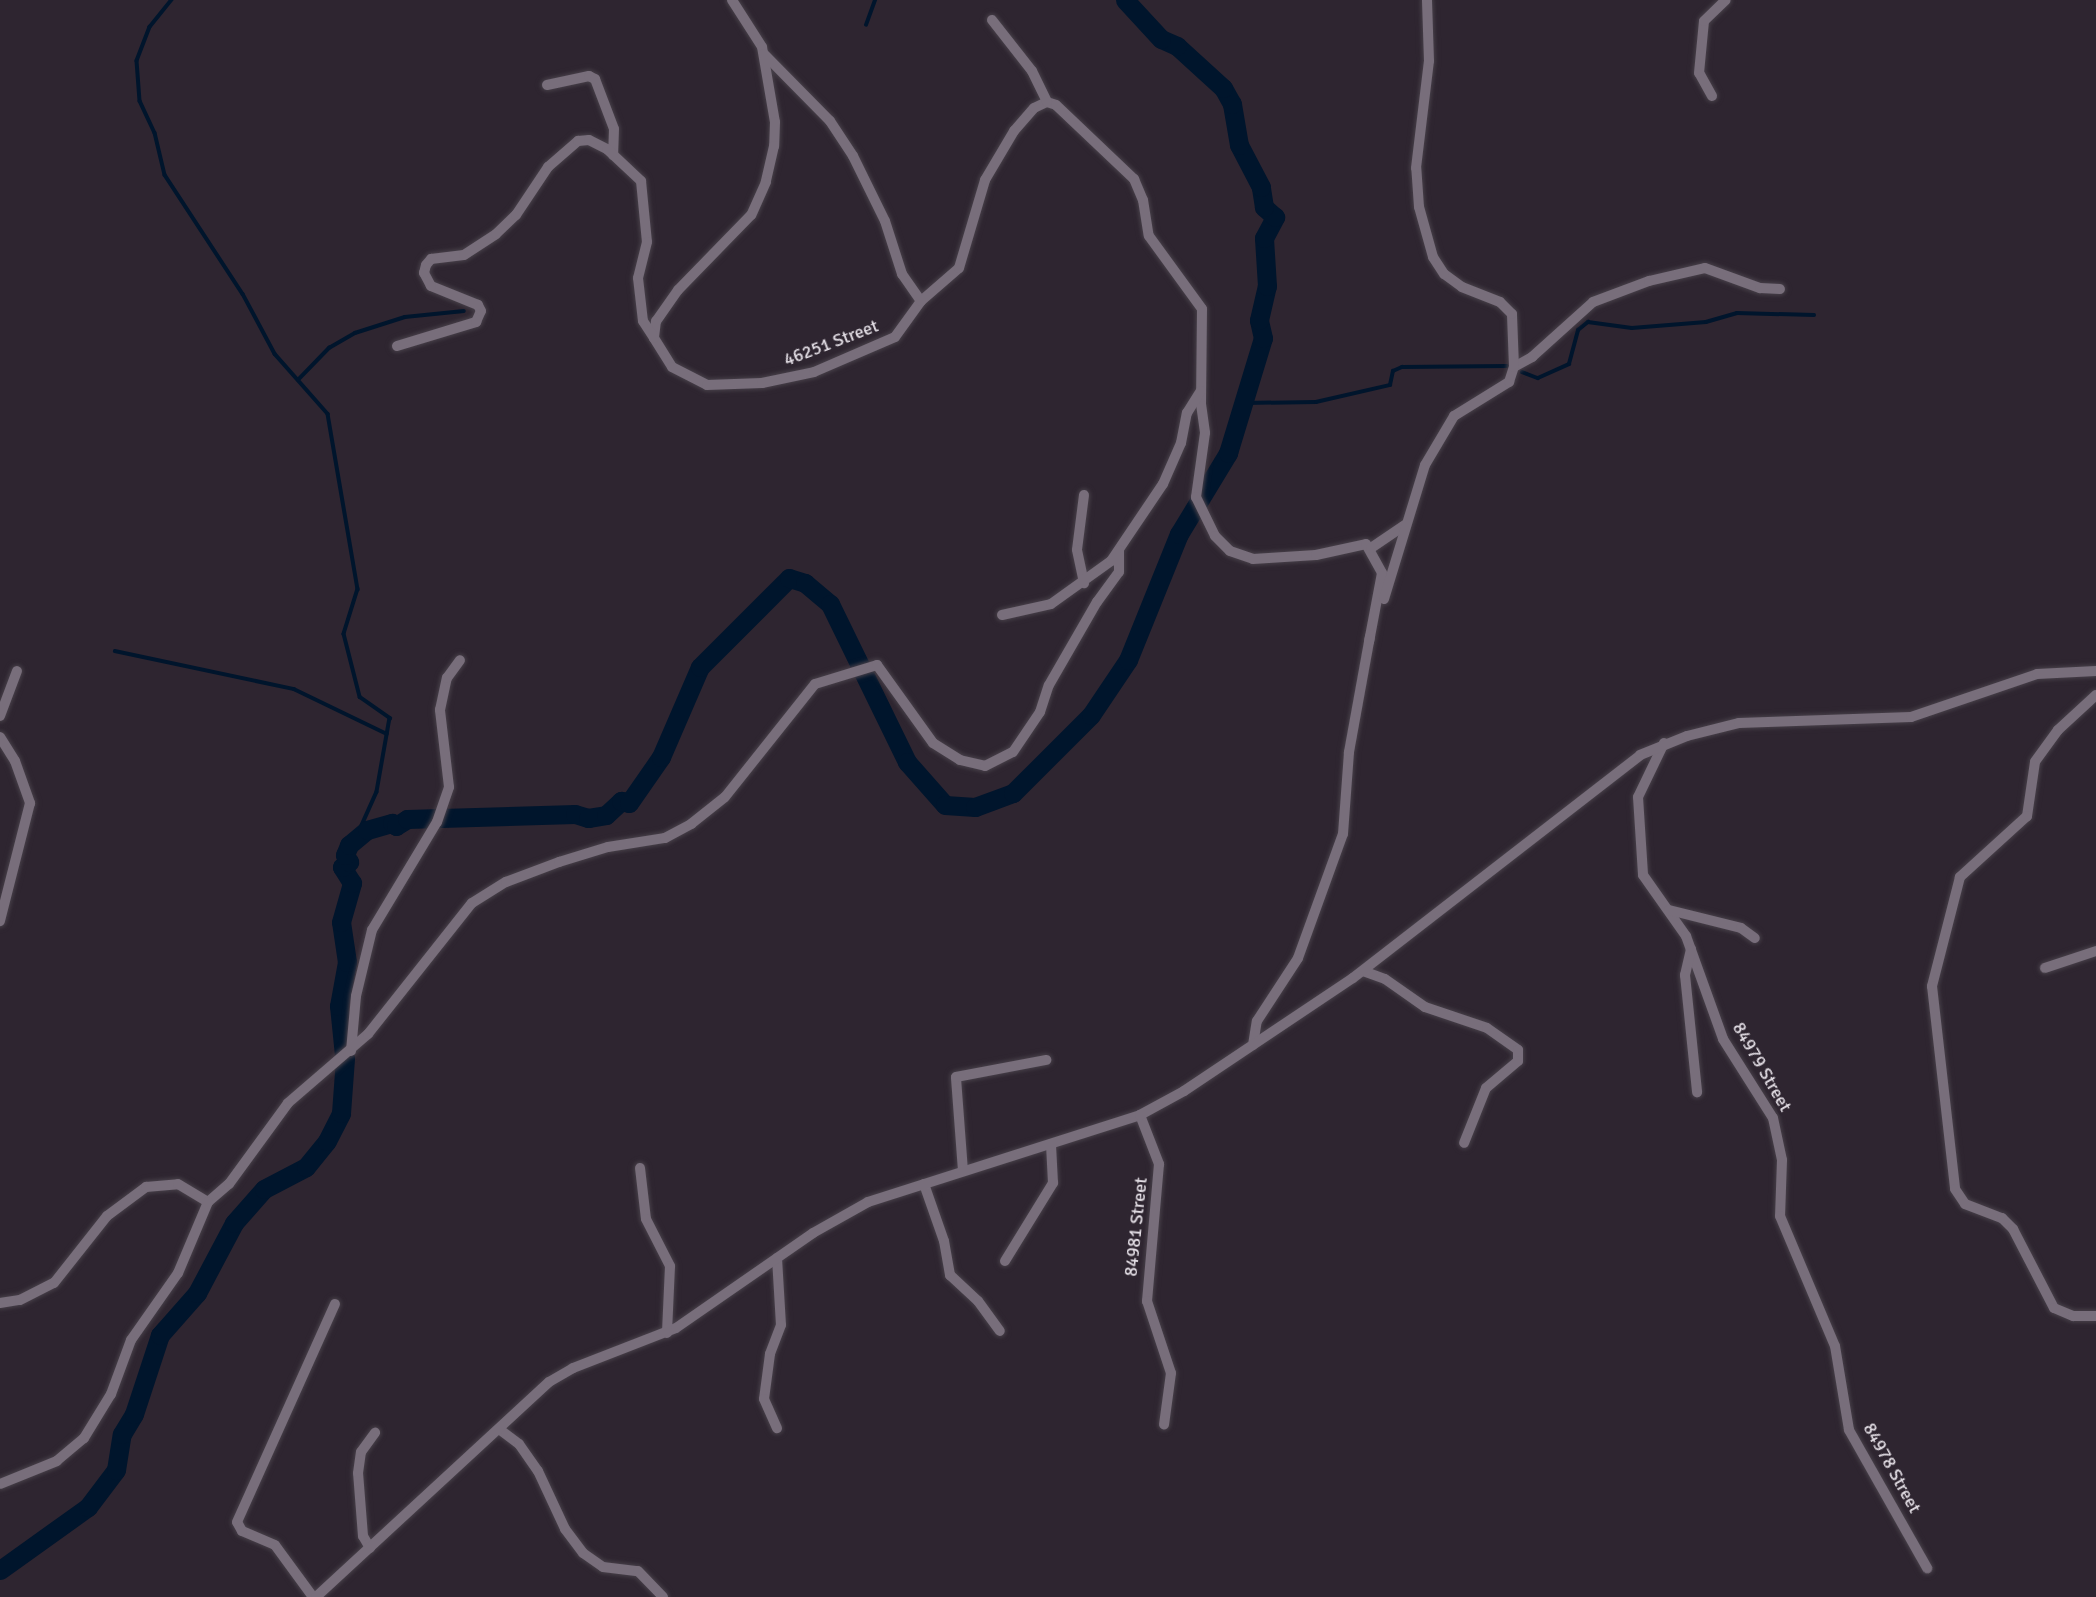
<!DOCTYPE html>
<style>
body{margin:0}
#map{position:relative;width:2096px;height:1597px;overflow:hidden;background:#2e2530;font-family:Signika,sans-serif}
div>[style]{position:absolute}
[style*='--x']{left:calc(var(--x)*1px);top:calc(var(--y)*1px);width:calc(var(--w)*1px);rotate:calc(var(--a)*1deg)}
.stream>*{height:3.5px;margin:-1.75px;padding:0 1.75px;transform-origin:1.75px;border-radius:1.75px;background:#00152c}
.river>*{height:19px;margin:-9.5px;padding:0 9.5px;transform-origin:9.5px;border-radius:9.5px;background:#00152c}
.roads{filter:drop-shadow(0 0 2px #474049) drop-shadow(0 0 2px #474049)}
.minor>*{height:10px;margin:-5px;padding:0 5px;transform-origin:5px;border-radius:5px;background:#786e7b}
span{translate:-50% -50%;white-space:nowrap;text-align:center;line-height:1.15;-webkit-text-stroke:6px #2e2530;paint-order:stroke}
.street-label{font-size:18px;color:#e4dfe6}
</style>
<div id="map">
<div class="stream">
<div style="--x:172;--y:0;--w:35;--a:129"></div>
<div style="--x:150;--y:27;--w:36;--a:111"></div>
<div style="--x:137;--y:61;--w:40;--a:85.7"></div>
<div style="--x:140;--y:101;--w:35;--a:65"></div>
<div style="--x:155;--y:133;--w:43;--a:76.6"></div>
<div style="--x:165;--y:175;--w:142;--a:56.8"></div>
<div style="--x:243;--y:294;--w:68;--a:61.9"></div>
<div style="--x:275;--y:354;--w:80;--a:48.5"></div>
<div style="--x:328;--y:414;--w:178;--a:80.3"></div>
<div style="--x:358;--y:589;--w:47;--a:107.3"></div>
<div style="--x:344;--y:634;--w:65;--a:75.7"></div>
<div style="--x:360;--y:697;--w:37;--a:35"></div>
<div style="--x:390;--y:718;--w:75;--a:100"></div>
<div style="--x:377;--y:792;--w:51;--a:114.1"></div>
<div style="--x:866;--y:25;--w:27;--a:-70"></div>
<div style="--x:1522;--y:372;--w:17;--a:21"></div>
<div style="--x:1538;--y:378;--w:34;--a:-24"></div>
<div style="--x:1569;--y:364;--w:35;--a:-75"></div>
<div style="--x:1578;--y:330;--w:13;--a:-39"></div>
<div style="--x:1588;--y:322;--w:44;--a:7.8"></div>
<div style="--x:1632;--y:328;--w:74;--a:-4.6"></div>
<div style="--x:1706;--y:322;--w:32;--a:-16"></div>
<div style="--x:1737;--y:313;--w:77;--a:1.5"></div>
<div style="--x:298;--y:380;--w:45;--a:-45.9"></div>
<div style="--x:329;--y:348;--w:30;--a:-30"></div>
<div style="--x:355;--y:333;--w:52;--a:-17.7"></div>
<div style="--x:405;--y:317;--w:59;--a:-5.8"></div>
<div style="--x:1245;--y:403;--w:71;--a:-0.8"></div>
<div style="--x:1316;--y:402;--w:76;--a:-12.9"></div>
<div style="--x:1390;--y:385;--w:14;--a:-78"></div>
<div style="--x:1393;--y:371;--w:10;--a:-24"></div>
<div style="--x:1402;--y:367;--w:105;--a:-0.5"></div>
<div style="--x:115;--y:651;--w:183;--a:12"></div>
<div style="--x:294;--y:689;--w:103;--a:25.8"></div>
</div>
<div class="river">
<div style="--x:344;--y:1055;--w:49;--a:-95.8"></div>
<div style="--x:339;--y:1006;--w:45;--a:-79.7"></div>
<div style="--x:347;--y:962;--w:40;--a:-98.5"></div>
<div style="--x:341;--y:922;--w:41;--a:-74.2"></div>
<div style="--x:352;--y:883;--w:19;--a:-122"></div>
<div style="--x:342;--y:867;--w:9;--a:-36"></div>
<div style="--x:349;--y:862;--w:8;--a:-120"></div>
<div style="--x:345;--y:855;--w:11;--a:-68"></div>
<div style="--x:349;--y:845;--w:23;--a:-40"></div>
<div style="--x:367;--y:830;--w:26;--a:-16"></div>
<div style="--x:392;--y:823;--w:5;--a:37"></div>
<div style="--x:396;--y:826;--w:13;--a:-32"></div>
<div style="--x:407;--y:819;--w:168;--a:-1.7"></div>
<div style="--x:575;--y:814;--w:14;--a:17"></div>
<div style="--x:588;--y:818;--w:18;--a:-9"></div>
<div style="--x:606;--y:815;--w:21;--a:-43"></div>
<div style="--x:621;--y:801;--w:8;--a:14"></div>
<div style="--x:629;--y:803;--w:56;--a:-55.2"></div>
<div style="--x:661;--y:757;--w:98;--a:-66.6"></div>
<div style="--x:700;--y:667;--w:126;--a:-45"></div>
<div style="--x:789;--y:578;--w:17;--a:17"></div>
<div style="--x:805;--y:583;--w:33;--a:40"></div>
<div style="--x:830;--y:604;--w:176;--a:64"></div>
<div style="--x:907;--y:762;--w:57;--a:48.5"></div>
<div style="--x:945;--y:805;--w:30;--a:4"></div>
<div style="--x:975;--y:807;--w:40;--a:-20.2"></div>
<div style="--x:1013;--y:793;--w:110;--a:-45"></div>
<div style="--x:1091;--y:715;--w:66;--a:-56.1"></div>
<div style="--x:1128;--y:660;--w:136;--a:-68"></div>
<div style="--x:1179;--y:534;--w:95;--a:-58.8"></div>
<div style="--x:1228;--y:453;--w:120;--a:-73.1"></div>
<div style="--x:1263;--y:338;--w:18;--a:-103"></div>
<div style="--x:1259;--y:320;--w:35;--a:-77"></div>
<div style="--x:1267;--y:286;--w:48;--a:-93.6"></div>
<div style="--x:1264;--y:238;--w:24;--a:-62"></div>
<div style="--x:1275;--y:217;--w:15;--a:-138"></div>
<div style="--x:1264;--y:207;--w:20;--a:-99"></div>
<div style="--x:1261;--y:187;--w:47;--a:-117.6"></div>
<div style="--x:1239;--y:145;--w:42;--a:-99.7"></div>
<div style="--x:1232;--y:104;--w:18;--a:-119"></div>
<div style="--x:1223;--y:88;--w:62;--a:-137.6"></div>
<div style="--x:1177;--y:46;--w:17;--a:-156"></div>
<div style="--x:1161;--y:39;--w:53;--a:-132.7"></div>
<div style="--x:0;--y:1570;--w:108;--a:-35.6"></div>
<div style="--x:88;--y:1507;--w:46;--a:-52.9"></div>
<div style="--x:116;--y:1470;--w:36;--a:-81"></div>
<div style="--x:122;--y:1434;--w:23;--a:-59"></div>
<div style="--x:134;--y:1414;--w:83;--a:-71.8"></div>
<div style="--x:160;--y:1335;--w:56;--a:-48.6"></div>
<div style="--x:197;--y:1293;--w:79;--a:-62.1"></div>
<div style="--x:234;--y:1223;--w:45;--a:-48.6"></div>
<div style="--x:264;--y:1189;--w:47;--a:-27.6"></div>
<div style="--x:306;--y:1167;--w:33;--a:-51"></div>
<div style="--x:327;--y:1141;--w:31;--a:-63"></div>
<div style="--x:341;--y:1113;--w:55;--a:-85.8"></div>
</div>
<div class="roads">
<div class="minor">
<div style="--x:732;--y:0;--w:56;--a:57.4"></div>
<div style="--x:762;--y:47;--w:76;--a:80.2"></div>
<div style="--x:775;--y:122;--w:24;--a:92"></div>
<div style="--x:774;--y:146;--w:37;--a:103"></div>
<div style="--x:766;--y:182;--w:36;--a:114"></div>
<div style="--x:751;--y:215;--w:105;--a:134.2"></div>
<div style="--x:678;--y:290;--w:38;--a:125"></div>
<div style="--x:656;--y:321;--w:17;--a:97"></div>
<div style="--x:654;--y:338;--w:34;--a:58"></div>
<div style="--x:672;--y:367;--w:39;--a:27"></div>
<div style="--x:707;--y:385;--w:55;--a:-2.1"></div>
<div style="--x:762;--y:383;--w:53;--a:-11.9"></div>
<div style="--x:814;--y:372;--w:88;--a:-23.4"></div>
<div style="--x:895;--y:337;--w:44;--a:-54.2"></div>
<div style="--x:921;--y:301;--w:50;--a:-41"></div>
<div style="--x:959;--y:268;--w:92;--a:-73.5"></div>
<div style="--x:985;--y:180;--w:57;--a:-59.4"></div>
<div style="--x:1014;--y:131;--w:30;--a:-49"></div>
<div style="--x:1034;--y:108;--w:14;--a:-25"></div>
<div style="--x:1047;--y:102;--w:9;--a:18"></div>
<div style="--x:1056;--y:105;--w:108;--a:43.5"></div>
<div style="--x:1134;--y:179;--w:23;--a:67"></div>
<div style="--x:1143;--y:200;--w:36;--a:81"></div>
<div style="--x:1149;--y:236;--w:90;--a:54"></div>
<div style="--x:1202;--y:309;--w:95;--a:90.6"></div>
<div style="--x:1201;--y:404;--w:29;--a:82"></div>
<div style="--x:1205;--y:433;--w:65;--a:98"></div>
<div style="--x:1196;--y:497;--w:43;--a:64"></div>
<div style="--x:1215;--y:536;--w:21;--a:45"></div>
<div style="--x:1230;--y:551;--w:24;--a:19"></div>
<div style="--x:1253;--y:559;--w:63;--a:-3.6"></div>
<div style="--x:1316;--y:555;--w:51;--a:-12.4"></div>
<div style="--x:1366;--y:544;--w:33;--a:61"></div>
<div style="--x:1382;--y:573;--w:70;--a:100.7"></div>
<div style="--x:992;--y:20;--w:65;--a:51.9"></div>
<div style="--x:1032;--y:71;--w:34;--a:64"></div>
<div style="--x:764;--y:54;--w:94;--a:45.4"></div>
<div style="--x:830;--y:121;--w:42;--a:56.7"></div>
<div style="--x:853;--y:156;--w:72;--a:63.8"></div>
<div style="--x:885;--y:221;--w:56;--a:72.2"></div>
<div style="--x:902;--y:274;--w:33;--a:55"></div>
<div style="--x:547;--y:85;--w:43;--a:-12.1"></div>
<div style="--x:589;--y:76;--w:7;--a:27"></div>
<div style="--x:595;--y:79;--w:53;--a:69.2"></div>
<div style="--x:614;--y:129;--w:26;--a:92"></div>
<div style="--x:1712;--y:96;--w:26;--a:-119"></div>
<div style="--x:1699;--y:73;--w:52;--a:-84.5"></div>
<div style="--x:1704;--y:21;--w:30;--a:-44"></div>
<div style="--x:397;--y:346;--w:83;--a:-16.9"></div>
<div style="--x:476;--y:322;--w:12;--a:-66"></div>
<div style="--x:481;--y:311;--w:7;--a:-117"></div>
<div style="--x:478;--y:305;--w:51;--a:-158"></div>
<div style="--x:431;--y:286;--w:15;--a:-118"></div>
<div style="--x:424;--y:273;--w:8;--a:-76"></div>
<div style="--x:426;--y:265;--w:8;--a:-50"></div>
<div style="--x:431;--y:259;--w:33;--a:-7"></div>
<div style="--x:464;--y:255;--w:38;--a:-33"></div>
<div style="--x:496;--y:234;--w:28;--a:-44"></div>
<div style="--x:516;--y:215;--w:58;--a:-56.3"></div>
<div style="--x:548;--y:167;--w:40;--a:-41"></div>
<div style="--x:578;--y:141;--w:11;--a:-5"></div>
<div style="--x:589;--y:140;--w:20;--a:27"></div>
<div style="--x:607;--y:149;--w:47;--a:43.3"></div>
<div style="--x:641;--y:181;--w:61;--a:84.4"></div>
<div style="--x:647;--y:242;--w:37;--a:104"></div>
<div style="--x:638;--y:278;--w:43;--a:83.4"></div>
<div style="--x:643;--y:321;--w:20;--a:57"></div>
<div style="--x:1514;--y:367;--w:21;--a:-29"></div>
<div style="--x:1532;--y:357;--w:82;--a:-42"></div>
<div style="--x:1593;--y:302;--w:60;--a:-20.6"></div>
<div style="--x:1649;--y:281;--w:57;--a:-13.1"></div>
<div style="--x:1705;--y:268;--w:59;--a:20"></div>
<div style="--x:1760;--y:288;--w:20;--a:3"></div>
<div style="--x:1084;--y:495;--w:55;--a:97.3"></div>
<div style="--x:1077;--y:550;--w:34;--a:78"></div>
<div style="--x:1371;--y:548;--w:41;--a:-34.1"></div>
<div style="--x:1384;--y:599;--w:140;--a:-73"></div>
<div style="--x:1425;--y:465;--w:57;--a:-59.4"></div>
<div style="--x:1454;--y:416;--w:65;--a:-31.7"></div>
<div style="--x:1509;--y:382;--w:16;--a:-72"></div>
<div style="--x:1514;--y:367;--w:53;--a:-92.2"></div>
<div style="--x:1512;--y:314;--w:17;--a:-135"></div>
<div style="--x:1500;--y:302;--w:41;--a:-158.5"></div>
<div style="--x:1462;--y:287;--w:22;--a:-144"></div>
<div style="--x:1444;--y:274;--w:20;--a:-123"></div>
<div style="--x:1433;--y:257;--w:52;--a:-105.6"></div>
<div style="--x:1419;--y:207;--w:39;--a:-94"></div>
<div style="--x:1416;--y:168;--w:108;--a:-83.1"></div>
<div style="--x:1429;--y:61;--w:61;--a:-91.9"></div>
<div style="--x:1002;--y:615;--w:50;--a:-12.7"></div>
<div style="--x:1051;--y:604;--w:74;--a:-35.6"></div>
<div style="--x:1111;--y:561;--w:93;--a:-56"></div>
<div style="--x:1163;--y:484;--w:45;--a:-66.3"></div>
<div style="--x:1181;--y:443;--w:31;--a:-79"></div>
<div style="--x:1187;--y:413;--w:26;--a:-58"></div>
<div style="--x:2096;--y:695;--w:52;--a:137.4"></div>
<div style="--x:2058;--y:730;--w:39;--a:126"></div>
<div style="--x:2035;--y:762;--w:55;--a:98.4"></div>
<div style="--x:2027;--y:816;--w:91;--a:137.7"></div>
<div style="--x:1960;--y:877;--w:113;--a:104.4"></div>
<div style="--x:1932;--y:986;--w:204;--a:83.5"></div>
<div style="--x:1955;--y:1189;--w:18;--a:56"></div>
<div style="--x:1965;--y:1204;--w:40;--a:21"></div>
<div style="--x:2002;--y:1218;--w:16;--a:45"></div>
<div style="--x:2013;--y:1229;--w:89;--a:62.6"></div>
<div style="--x:2054;--y:1308;--w:21;--a:23"></div>
<div style="--x:2073;--y:1316;--w:23;--a:0"></div>
<div style="--x:0;--y:716;--w:48;--a:-69.3"></div>
<div style="--x:0;--y:737;--w:28;--a:58"></div>
<div style="--x:15;--y:761;--w:45;--a:70.3"></div>
<div style="--x:30;--y:803;--w:122;--a:104.3"></div>
<div style="--x:1664;--y:743;--w:60;--a:115.7"></div>
<div style="--x:1638;--y:797;--w:78;--a:86.3"></div>
<div style="--x:1643;--y:875;--w:75;--a:54.8"></div>
<div style="--x:1686;--y:936;--w:109;--a:70.2"></div>
<div style="--x:1723;--y:1039;--w:93;--a:57.7"></div>
<div style="--x:1773;--y:1118;--w:43;--a:77.9"></div>
<div style="--x:1782;--y:1160;--w:56;--a:92"></div>
<div style="--x:1780;--y:1216;--w:141;--a:67.1"></div>
<div style="--x:1835;--y:1346;--w:85;--a:80.5"></div>
<div style="--x:1849;--y:1430;--w:159;--a:60.5"></div>
<div style="--x:1669;--y:910;--w:74;--a:14"></div>
<div style="--x:1741;--y:928;--w:17;--a:36"></div>
<div style="--x:1691;--y:949;--w:27;--a:103"></div>
<div style="--x:1685;--y:975;--w:118;--a:84.1"></div>
<div style="--x:2045;--y:968;--w:54;--a:-18.4"></div>
<div style="--x:1363;--y:971;--w:23;--a:20"></div>
<div style="--x:1385;--y:979;--w:49;--a:35"></div>
<div style="--x:1425;--y:1007;--w:65;--a:18.7"></div>
<div style="--x:1487;--y:1028;--w:38;--a:35"></div>
<div style="--x:1518;--y:1050;--w:11;--a:90"></div>
<div style="--x:1518;--y:1061;--w:42;--a:139.8"></div>
<div style="--x:1486;--y:1088;--w:59;--a:111.8"></div>
<div style="--x:1253;--y:1045;--w:24;--a:-81"></div>
<div style="--x:1257;--y:1021;--w:75;--a:-56.9"></div>
<div style="--x:1298;--y:958;--w:132;--a:-70.1"></div>
<div style="--x:1343;--y:834;--w:82;--a:-85.8"></div>
<div style="--x:1349;--y:752;--w:117;--a:-79.7"></div>
<div style="--x:351;--y:1051;--w:55;--a:-84.8"></div>
<div style="--x:356;--y:996;--w:68;--a:-76.4"></div>
<div style="--x:372;--y:930;--w:126;--a:-59"></div>
<div style="--x:437;--y:822;--w:37;--a:-71"></div>
<div style="--x:449;--y:787;--w:78;--a:-96.7"></div>
<div style="--x:440;--y:710;--w:33;--a:-78"></div>
<div style="--x:447;--y:678;--w:22;--a:-54"></div>
<div style="--x:1140;--y:1115;--w:53;--a:68.8"></div>
<div style="--x:1159;--y:1164;--w:138;--a:95"></div>
<div style="--x:1147;--y:1301;--w:76;--a:71.6"></div>
<div style="--x:1171;--y:1373;--w:52;--a:97.7"></div>
<div style="--x:640;--y:1168;--w:51;--a:83.3"></div>
<div style="--x:646;--y:1219;--w:53;--a:62.9"></div>
<div style="--x:670;--y:1266;--w:67;--a:92.6"></div>
<div style="--x:963;--y:1171;--w:94;--a:-94.3"></div>
<div style="--x:956;--y:1077;--w:92;--a:-10.7"></div>
<div style="--x:924;--y:1184;--w:60;--a:70.7"></div>
<div style="--x:944;--y:1241;--w:35;--a:80"></div>
<div style="--x:950;--y:1275;--w:38;--a:43"></div>
<div style="--x:978;--y:1301;--w:37;--a:54"></div>
<div style="--x:208;--y:1202;--w:28;--a:-41"></div>
<div style="--x:229;--y:1184;--w:100;--a:-53.9"></div>
<div style="--x:288;--y:1103;--w:106;--a:-40.8"></div>
<div style="--x:368;--y:1034;--w:167;--a:-51.6"></div>
<div style="--x:472;--y:903;--w:40;--a:-32"></div>
<div style="--x:506;--y:882;--w:57;--a:-20.7"></div>
<div style="--x:559;--y:862;--w:51;--a:-17"></div>
<div style="--x:608;--y:847;--w:58;--a:-9"></div>
<div style="--x:665;--y:838;--w:30;--a:-28"></div>
<div style="--x:691;--y:824;--w:43;--a:-38.5"></div>
<div style="--x:725;--y:797;--w:144;--a:-51.5"></div>
<div style="--x:815;--y:684;--w:65;--a:-17"></div>
<div style="--x:877;--y:665;--w:96;--a:54.3"></div>
<div style="--x:933;--y:743;--w:32;--a:32"></div>
<div style="--x:960;--y:760;--w:26;--a:13"></div>
<div style="--x:985;--y:766;--w:31;--a:-27"></div>
<div style="--x:1013;--y:752;--w:48;--a:-56"></div>
<div style="--x:1040;--y:712;--w:28;--a:-72"></div>
<div style="--x:1049;--y:685;--w:96;--a:-60"></div>
<div style="--x:1097;--y:602;--w:37;--a:-54"></div>
<div style="--x:1119;--y:572;--w:22;--a:-90"></div>
<div style="--x:777;--y:1258;--w:67;--a:86.6"></div>
<div style="--x:781;--y:1325;--w:31;--a:111"></div>
<div style="--x:770;--y:1354;--w:45;--a:97.6"></div>
<div style="--x:764;--y:1399;--w:32;--a:66"></div>
<div style="--x:1005;--y:1261;--w:92;--a:-58.4"></div>
<div style="--x:1053;--y:1183;--w:39;--a:-93"></div>
<div style="--x:0;--y:1303;--w:20;--a:-9"></div>
<div style="--x:20;--y:1300;--w:38;--a:-27"></div>
<div style="--x:54;--y:1283;--w:85;--a:-51.7"></div>
<div style="--x:107;--y:1216;--w:49;--a:-36.6"></div>
<div style="--x:146;--y:1187;--w:32;--a:-5"></div>
<div style="--x:178;--y:1184;--w:35;--a:31"></div>
<div style="--x:208;--y:1202;--w:77;--a:112.9"></div>
<div style="--x:178;--y:1273;--w:82;--a:125"></div>
<div style="--x:131;--y:1340;--w:58;--a:110.3"></div>
<div style="--x:111;--y:1394;--w:52;--a:121.5"></div>
<div style="--x:84;--y:1438;--w:35;--a:140"></div>
<div style="--x:57;--y:1461;--w:61;--a:158"></div>
<div style="--x:499;--y:1429;--w:25;--a:37"></div>
<div style="--x:519;--y:1444;--w:33;--a:55"></div>
<div style="--x:538;--y:1471;--w:64;--a:65"></div>
<div style="--x:565;--y:1529;--w:30;--a:53"></div>
<div style="--x:583;--y:1553;--w:24;--a:35"></div>
<div style="--x:603;--y:1567;--w:35;--a:7"></div>
<div style="--x:638;--y:1571;--w:36;--a:46"></div>
<div style="--x:370;--y:1548;--w:14;--a:-120"></div>
<div style="--x:363;--y:1536;--w:63;--a:-94.5"></div>
<div style="--x:358;--y:1473;--w:21;--a:-82"></div>
<div style="--x:361;--y:1452;--w:24;--a:-54"></div>
<div style="--x:313;--y:1597;--w:64;--a:-126.2"></div>
<div style="--x:275;--y:1545;--w:36;--a:-157"></div>
<div style="--x:242;--y:1531;--w:10;--a:-119"></div>
<div style="--x:237;--y:1522;--w:239;--a:-65.8"></div>
<div style="--x:316;--y:1597;--w:317;--a:-42.7"></div>
<div style="--x:549;--y:1382;--w:28;--a:-30"></div>
<div style="--x:573;--y:1368;--w:110;--a:-21.2"></div>
<div style="--x:676;--y:1328;--w:167;--a:-34.7"></div>
<div style="--x:813;--y:1233;--w:63;--a:-29.4"></div>
<div style="--x:868;--y:1202;--w:286;--a:-17.7"></div>
<div style="--x:1140;--y:1115;--w:50;--a:-28.6"></div>
<div style="--x:1184;--y:1091;--w:203;--a:-33.8"></div>
<div style="--x:1353;--y:978;--w:363;--a:-37.8"></div>
<div style="--x:1640;--y:755;--w:51;--a:-22"></div>
<div style="--x:1687;--y:736;--w:54;--a:-14"></div>
<div style="--x:1739;--y:723;--w:172;--a:-2"></div>
<div style="--x:1911;--y:717;--w:133;--a:-18.8"></div>
<div style="--x:2037;--y:674;--w:59;--a:-2.9"></div>
</div>
</div>
<div class="street-label">
<span style="left:831px;top:343px;rotate:-21deg">46251 Street</span>
<span style="left:1762px;top:1067px;rotate:60deg">84979 Street</span>
<span style="left:1136px;top:1227px;rotate:-84deg">84981 Street</span>
<span style="left:1892px;top:1468px;rotate:61deg">84978 Street</span>
</div>
</div>
